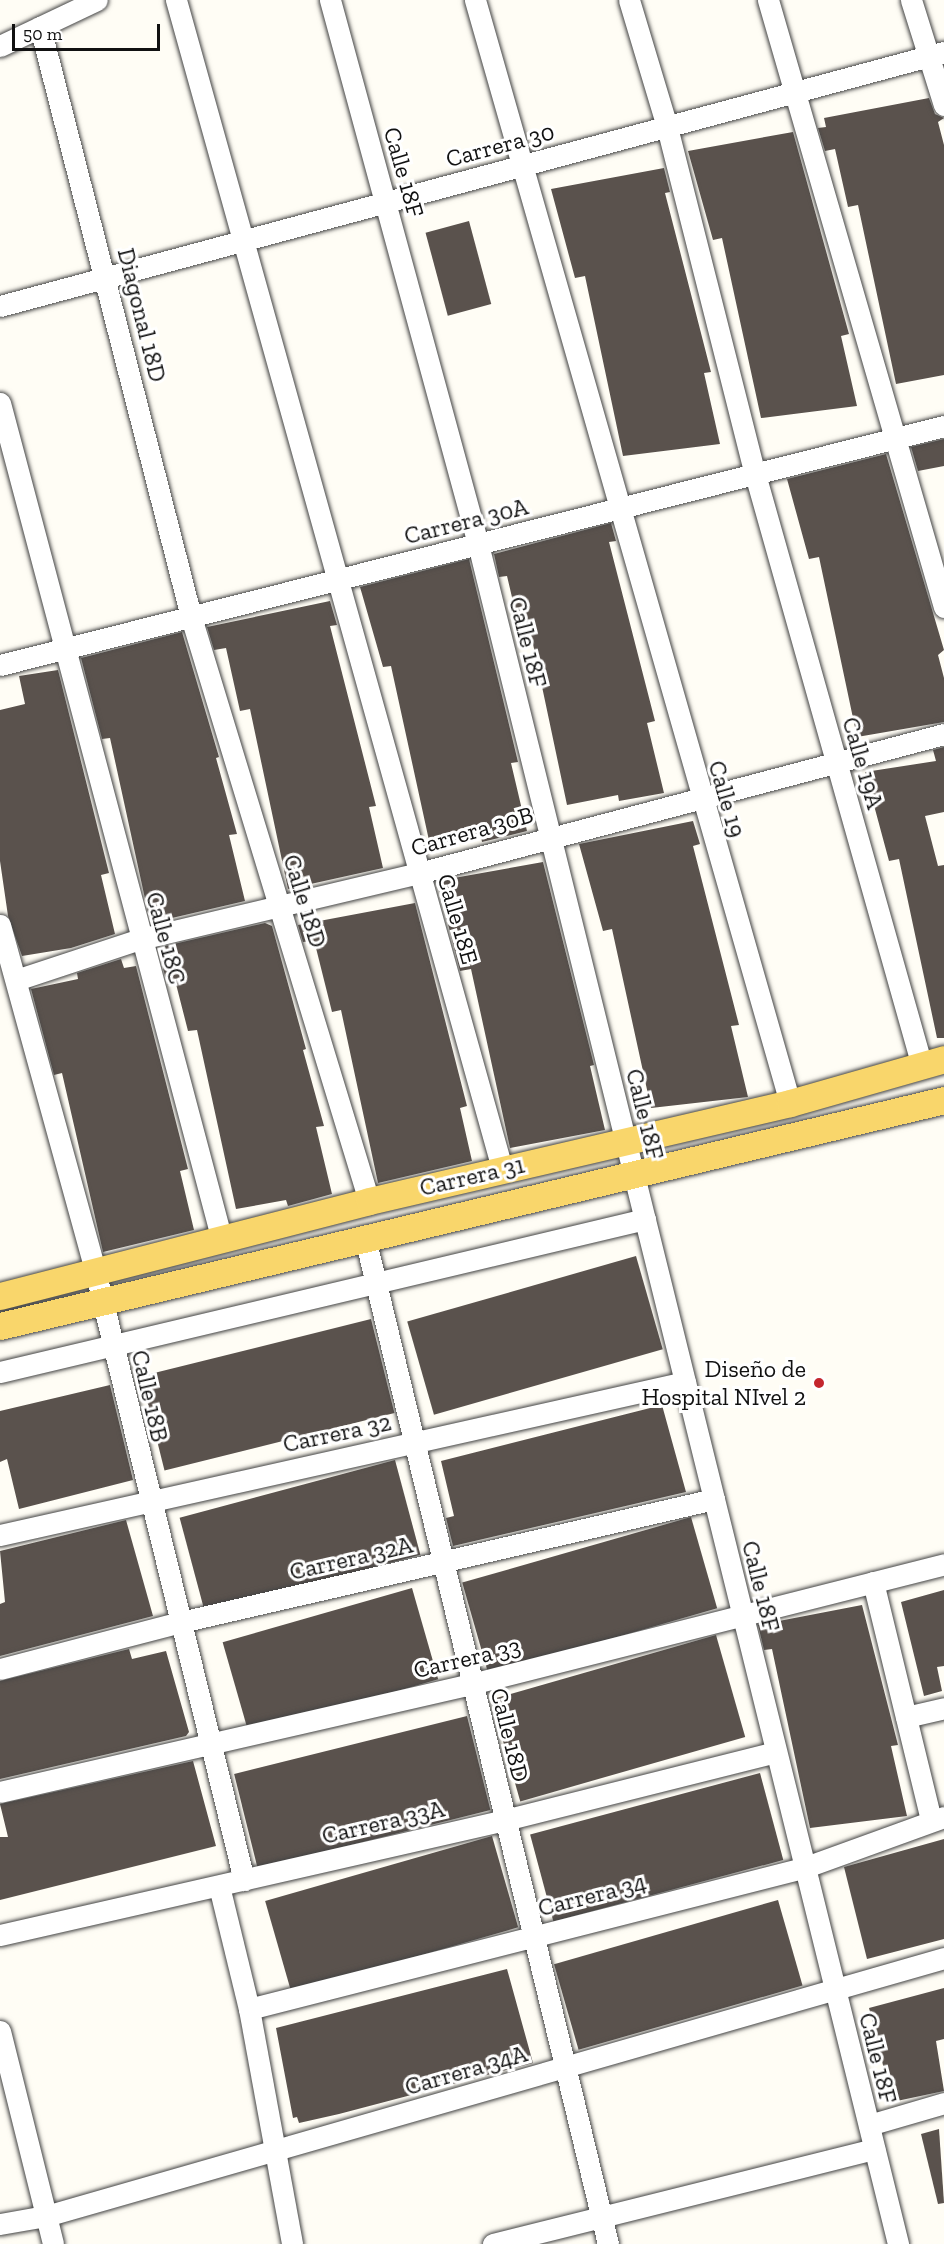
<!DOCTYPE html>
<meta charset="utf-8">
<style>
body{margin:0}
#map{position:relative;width:944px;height:2244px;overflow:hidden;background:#fffdf5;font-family:"Zilla Slab",serif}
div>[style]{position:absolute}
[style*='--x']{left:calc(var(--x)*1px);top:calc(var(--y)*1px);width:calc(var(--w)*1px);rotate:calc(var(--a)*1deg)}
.building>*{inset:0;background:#5a524d;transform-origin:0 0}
.roads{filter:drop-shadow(0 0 2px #444) drop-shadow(0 0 2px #444)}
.minor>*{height:21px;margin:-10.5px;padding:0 10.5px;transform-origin:10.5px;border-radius:10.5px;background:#fff}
.major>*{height:27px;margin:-13.5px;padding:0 13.5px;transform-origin:13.5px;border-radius:13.5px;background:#f9d66b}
.dots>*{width:16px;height:16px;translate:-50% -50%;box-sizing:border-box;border:3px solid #fff;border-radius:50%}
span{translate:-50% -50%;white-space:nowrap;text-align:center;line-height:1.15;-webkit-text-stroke:6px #fff;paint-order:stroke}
.street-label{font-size:24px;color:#111}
.poi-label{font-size:24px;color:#111}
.right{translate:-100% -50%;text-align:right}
.scale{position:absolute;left:12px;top:24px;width:148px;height:27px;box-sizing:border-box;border:3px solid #111;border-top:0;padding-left:8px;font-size:18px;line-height:21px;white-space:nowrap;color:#111;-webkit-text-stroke:4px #fff;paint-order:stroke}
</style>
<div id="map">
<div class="building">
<div style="clip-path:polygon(929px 98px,935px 114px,944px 118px,938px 122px,944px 145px,944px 375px,896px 384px,858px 205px,848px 207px,835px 149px,825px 151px,818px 128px,826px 127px,824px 118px)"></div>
<div style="clip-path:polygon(793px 132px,849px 334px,841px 336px,857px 406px,761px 418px,722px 238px,713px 240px,688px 151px)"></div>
<div style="clip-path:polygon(664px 168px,670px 192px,665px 193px,711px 372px,704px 373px,720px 444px,623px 456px,585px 276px,575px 278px,551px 189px)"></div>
<div style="left:469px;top:221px;width:86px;height:45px;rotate:75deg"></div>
<div style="clip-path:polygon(944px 439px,944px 466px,918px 471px,911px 447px)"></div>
<div style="clip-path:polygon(886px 454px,944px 650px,938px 655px,944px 678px,944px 722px,857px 737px,819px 557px,809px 559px,787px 479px)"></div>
<div style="clip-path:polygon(611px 523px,616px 541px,609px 542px,655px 721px,647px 723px,664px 793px,619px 801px,618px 795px,567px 805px,529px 625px,519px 627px,507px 576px,499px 577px,494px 554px)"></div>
<div style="clip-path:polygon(469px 559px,518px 762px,511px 763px,527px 831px,482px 842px,481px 836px,430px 845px,391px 666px,383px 667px,360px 587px)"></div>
<div style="clip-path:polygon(330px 601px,337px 625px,330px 626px,376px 806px,369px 807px,383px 868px,288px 889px,250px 709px,240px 711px,226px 648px,214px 650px,207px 627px)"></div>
<div style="clip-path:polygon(182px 632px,219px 757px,216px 758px,237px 834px,229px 835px,245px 901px,159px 921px,158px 915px,149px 917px,110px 738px,102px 739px,81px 658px)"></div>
<div style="clip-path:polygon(58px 670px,109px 873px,101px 875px,115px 934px,71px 948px,22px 956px,8px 916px,0 861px,0 710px,25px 704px,19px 676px)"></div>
<div style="clip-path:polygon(944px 747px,944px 812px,925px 816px,938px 866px,944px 865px,944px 1038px,937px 1038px,899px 859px,889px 861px,865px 772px,936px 761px,933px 750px)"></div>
<div style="clip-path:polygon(693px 821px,700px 844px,693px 846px,739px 1025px,731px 1026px,748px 1097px,651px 1108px,612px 929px,603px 931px,579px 844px)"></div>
<div style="clip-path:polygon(543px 862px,594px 1065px,590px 1066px,605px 1130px,510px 1148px,471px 969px,460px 971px,437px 881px)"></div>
<div style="clip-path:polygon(415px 903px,467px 1106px,460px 1108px,472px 1161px,378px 1183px,341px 1010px,332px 1012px,316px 948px,311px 941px,303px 942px,298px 925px)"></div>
<div style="clip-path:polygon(265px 923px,272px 926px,306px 1049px,303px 1050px,324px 1126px,316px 1127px,332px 1194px,288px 1206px,286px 1200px,236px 1209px,197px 1030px,188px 1031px,176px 984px,168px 985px,161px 962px,168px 961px,165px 946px)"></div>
<div style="clip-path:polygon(121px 959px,124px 968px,136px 966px,188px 1169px,180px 1171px,194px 1230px,103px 1252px,62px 1073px,54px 1075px,31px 989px,78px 979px,77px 973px)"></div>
<div style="left:636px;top:1256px;width:97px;height:238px;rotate:74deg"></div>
<div style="left:371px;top:1319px;width:97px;height:237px;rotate:76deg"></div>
<div style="clip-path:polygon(110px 1385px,133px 1480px,19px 1509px,7px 1459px,0 1462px,0 1411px)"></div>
<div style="clip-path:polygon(662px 1405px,686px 1492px,453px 1546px,446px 1518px,454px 1516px,441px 1461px)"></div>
<div style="left:395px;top:1460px;width:98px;height:223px;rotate:75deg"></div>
<div style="left:691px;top:1517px;width:95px;height:238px;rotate:74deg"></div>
<div style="clip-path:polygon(126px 1520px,153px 1616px,0 1656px,0 1604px,5px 1602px,0 1551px)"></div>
<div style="left:412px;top:1588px;width:95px;height:197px;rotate:74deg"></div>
<div style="clip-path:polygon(944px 1590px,944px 1666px,937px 1667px,942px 1691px,924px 1696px,901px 1602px)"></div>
<div style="clip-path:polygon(862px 1605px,898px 1745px,891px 1746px,907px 1816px,810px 1828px,772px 1649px,764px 1650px,758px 1625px)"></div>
<div style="left:716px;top:1635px;width:106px;height:234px;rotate:74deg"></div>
<div style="clip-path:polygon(129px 1649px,132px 1659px,166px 1651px,189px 1732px,186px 1736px,0 1779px,0 1681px)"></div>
<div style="left:467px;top:1716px;width:97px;height:240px;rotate:76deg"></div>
<div style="clip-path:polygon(193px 1761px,216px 1846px,0 1900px,0 1837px,8px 1837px,0 1804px)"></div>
<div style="left:760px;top:1773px;width:90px;height:238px;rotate:75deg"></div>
<div style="left:492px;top:1836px;width:95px;height:236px;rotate:74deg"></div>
<div style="clip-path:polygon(944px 1839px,944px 1939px,867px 1959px,844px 1867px)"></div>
<div style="left:778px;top:1900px;width:89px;height:233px;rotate:74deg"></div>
<div style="clip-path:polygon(507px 1969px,533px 2063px,339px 2114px,299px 2123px,297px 2117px,293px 2118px,276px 2028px)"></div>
<div style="clip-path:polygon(944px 1988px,944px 2039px,936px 2041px,944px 2091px,892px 2102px,869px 2008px)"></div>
<div style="clip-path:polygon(939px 2129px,944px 2203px,938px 2204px,921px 2134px)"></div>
</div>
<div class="roads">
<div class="minor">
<div style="--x:176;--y:0;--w:1213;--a:74.41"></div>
<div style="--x:330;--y:0;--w:564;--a:74.78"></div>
<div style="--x:478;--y:544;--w:1751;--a:76.12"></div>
<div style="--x:475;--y:0;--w:1147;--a:74.06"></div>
<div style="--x:629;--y:0;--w:133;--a:73.3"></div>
<div style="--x:667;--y:127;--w:358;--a:75.8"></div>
<div style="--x:755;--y:474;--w:615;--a:74.25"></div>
<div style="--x:768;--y:0;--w:632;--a:73.83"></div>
<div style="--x:911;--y:0;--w:110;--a:72.6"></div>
<div style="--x:40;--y:27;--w:609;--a:75.64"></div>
<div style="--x:191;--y:617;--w:611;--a:73.05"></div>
<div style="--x:0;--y:46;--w:107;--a:-25.4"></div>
<div style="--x:0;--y:306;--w:978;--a:-15.06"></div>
<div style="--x:0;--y:403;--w:866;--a:75.15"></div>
<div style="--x:0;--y:665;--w:974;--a:-14.21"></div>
<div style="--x:0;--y:925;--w:362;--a:74.6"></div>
<div style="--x:96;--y:1274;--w:624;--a:76.28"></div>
<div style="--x:16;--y:980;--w:131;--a:-18.3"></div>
<div style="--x:140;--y:939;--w:287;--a:-13.3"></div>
<div style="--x:419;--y:873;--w:543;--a:-14.83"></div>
<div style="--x:365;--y:1238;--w:1035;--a:76.42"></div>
<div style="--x:0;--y:1372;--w:663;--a:-13.34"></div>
<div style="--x:0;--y:1535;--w:702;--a:-12.59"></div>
<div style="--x:873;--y:1582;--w:245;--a:76.3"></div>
<div style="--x:0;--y:1669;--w:187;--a:-14.6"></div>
<div style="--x:181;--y:1622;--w:547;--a:-12.99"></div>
<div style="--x:906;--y:1717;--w:39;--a:-13"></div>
<div style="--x:0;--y:1792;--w:483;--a:-12.9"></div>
<div style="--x:471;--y:1684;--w:488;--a:-14.2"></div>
<div style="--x:219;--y:1886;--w:127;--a:76.3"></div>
<div style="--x:249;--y:2009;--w:239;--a:79.6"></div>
<div style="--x:0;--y:1935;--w:518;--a:-12.83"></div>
<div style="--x:505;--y:1820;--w:279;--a:-14.1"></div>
<div style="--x:249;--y:2009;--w:572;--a:-14.28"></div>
<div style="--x:803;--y:1868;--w:150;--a:-19.9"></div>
<div style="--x:0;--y:2031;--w:219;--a:76"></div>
<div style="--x:869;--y:2125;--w:78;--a:-16.3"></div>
<div style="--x:0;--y:2224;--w:47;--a:-9.9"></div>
<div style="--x:46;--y:2216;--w:934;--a:-16.03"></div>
<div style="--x:493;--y:2244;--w:393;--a:-14"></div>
</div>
<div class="major">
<div style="--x:0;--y:1296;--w:381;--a:-14.4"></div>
<div style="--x:369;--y:1201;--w:432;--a:-13.1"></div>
<div style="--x:790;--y:1103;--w:160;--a:-15.9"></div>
<div style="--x:0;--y:1326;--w:971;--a:-13.46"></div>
</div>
</div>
<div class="dots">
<div style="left:819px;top:1383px;background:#c4262e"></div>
</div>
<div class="street-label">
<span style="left:500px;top:145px;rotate:-15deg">Carrera 30</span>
<span style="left:404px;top:172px;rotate:74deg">Calle 18F</span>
<span style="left:142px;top:315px;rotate:76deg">Diagonal 18D</span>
<span style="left:466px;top:521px;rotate:-14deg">Carrera 30A</span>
<span style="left:528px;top:642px;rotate:76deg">Calle 18F</span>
<span style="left:863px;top:763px;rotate:74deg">Calle 19A</span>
<span style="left:727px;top:799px;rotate:74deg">Calle 19</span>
<span style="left:472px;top:831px;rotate:-16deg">Carrera 30B</span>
<span style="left:305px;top:901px;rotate:73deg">Calle 18D</span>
<span style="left:458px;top:919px;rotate:74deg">Calle 18E</span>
<span style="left:166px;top:938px;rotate:75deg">Calle 18C</span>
<span style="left:645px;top:1114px;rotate:76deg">Calle 18F</span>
<span style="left:472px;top:1176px;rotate:-13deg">Carrera 31</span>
<span style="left:150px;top:1396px;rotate:77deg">Calle 18B</span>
<span style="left:337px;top:1433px;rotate:-12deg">Carrera 32</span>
<span style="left:351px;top:1558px;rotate:-13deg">Carrera 32A</span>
<span style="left:761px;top:1586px;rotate:76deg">Calle 18F</span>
<span style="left:467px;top:1658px;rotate:-13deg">Carrera 33</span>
<span style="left:510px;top:1735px;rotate:76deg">Calle 18D</span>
<span style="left:383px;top:1822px;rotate:-13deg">Carrera 33A</span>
<span style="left:592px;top:1895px;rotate:-14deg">Carrera 34</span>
<span style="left:878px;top:2058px;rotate:76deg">Calle 18F</span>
<span style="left:466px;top:2070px;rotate:-16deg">Carrera 34A</span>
</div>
<div class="poi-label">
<span class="right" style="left:806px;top:1383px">Diseño de<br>Hospital NIvel 2</span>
</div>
<div class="scale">50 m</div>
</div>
